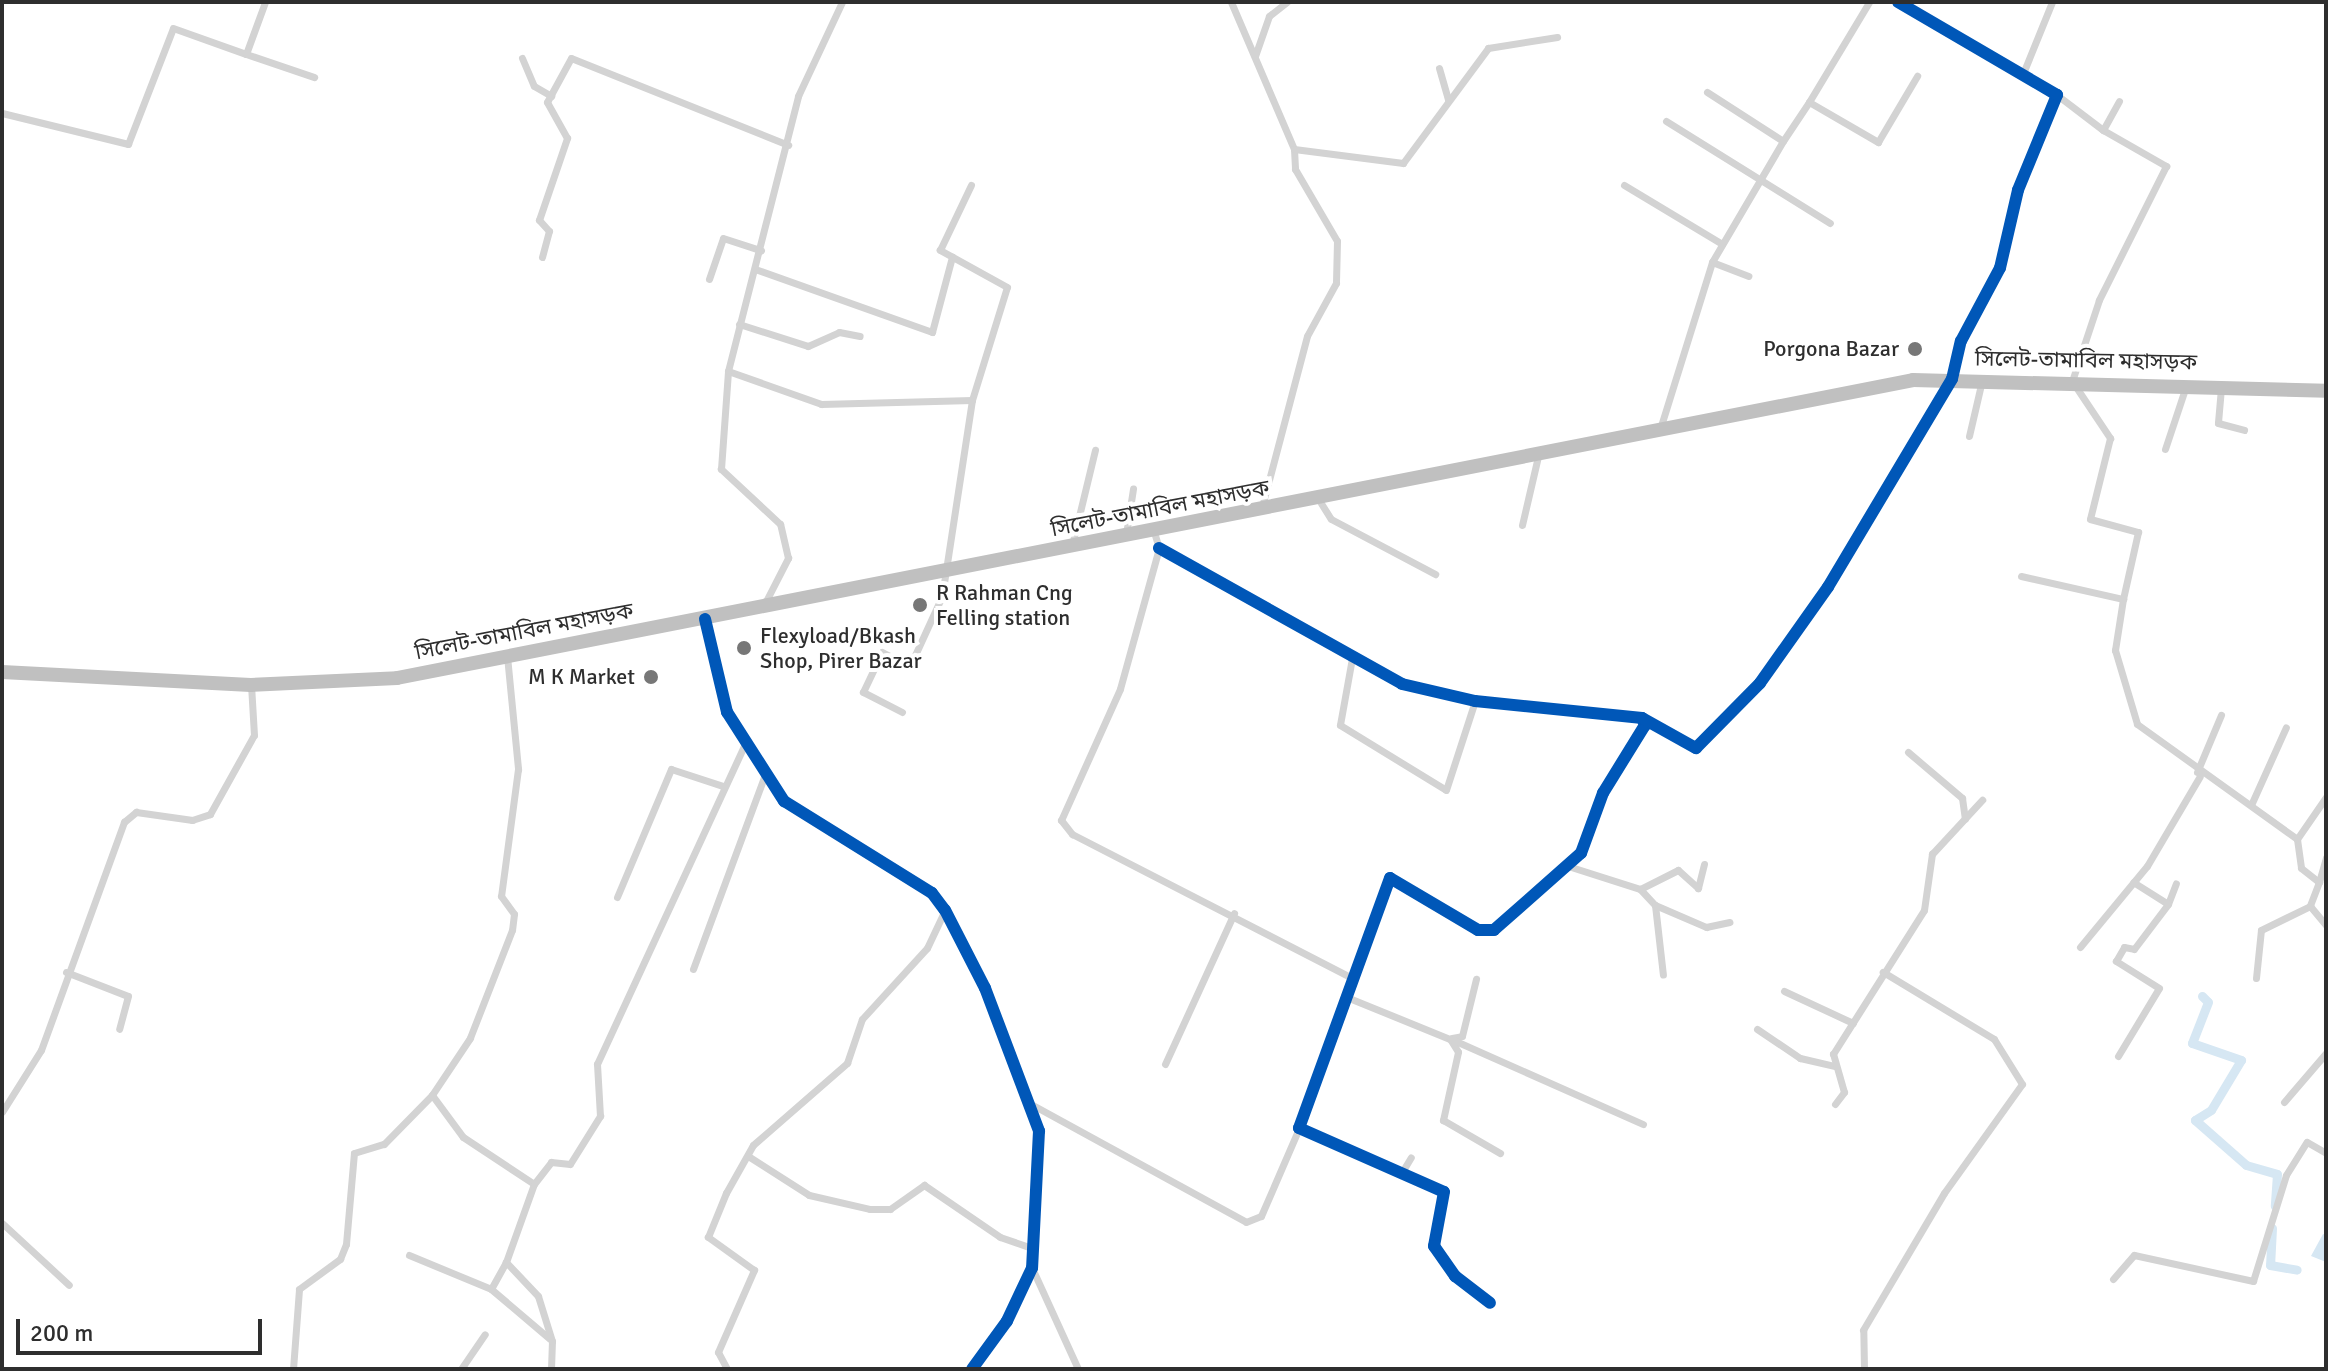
<!DOCTYPE html>
<meta charset="utf-8">
<style>
body{margin:0}
#map{position:relative;width:2328px;height:1371px;overflow:hidden;background:#fff;font-family:Signika,"Noto Sans Bengali",sans-serif}
div>[style]{position:absolute}
[style*='--x']{left:calc(var(--x)*1px);top:calc(var(--y)*1px);width:calc(var(--w)*1px);rotate:calc(var(--a)*1deg)}
.water>*{inset:0;background:#d6e7f3}
.canal>*{height:9px;margin:-4.5px;padding:0 4.5px;transform-origin:4.5px;border-radius:4.5px;background:#d6e7f3}
.street>*{height:7px;margin:-3.5px;padding:0 3.5px;transform-origin:3.5px;border-radius:3.5px;background:#d3d3d3}
.highway>*{height:14px;margin:-7px;padding:0 7px;transform-origin:7px;border-radius:7px;background:#c0c0c0}
.cycleway>*{height:12px;margin:-6px;padding:0 6px;transform-origin:6px;border-radius:6px;background:#0057b8}
.dots>*{width:22px;height:22px;translate:-50% -50%;box-sizing:border-box;border:4px solid #fff;border-radius:50%}
span{translate:-50% -50%;white-space:nowrap;text-align:center;line-height:1.15;-webkit-text-stroke:8px #fff;paint-order:stroke}
.poi-label{font-size:22px;color:#2e2e2e}
.right{translate:-100% -50%;text-align:right}
.left{translate:0 -50%;text-align:left}
.street-label{font-size:22px;color:#2e2e2e}
.frame{position:absolute;inset:0;border:4px solid #2e2e2e;pointer-events:none}
.scale{position:absolute;left:16px;top:1319px;width:246px;height:36px;box-sizing:border-box;border:4px solid #2e2e2e;border-top:0;padding-left:10px;font-size:24px;line-height:28px;white-space:nowrap;color:#2e2e2e;-webkit-text-stroke:6px #fff;paint-order:stroke}
</style>
<div id="map">
<div class="water">
<div style="clip-path:polygon(2323px 1234px,2326px 1235px,2326px 1262px,2311px 1256px)"></div>
</div>
<div class="canal">
<div style="--x:2202;--y:996;--w:8;--a:45"></div>
<div style="--x:2208;--y:1002;--w:44;--a:111.3"></div>
<div style="--x:2192;--y:1043;--w:52;--a:19.1"></div>
<div style="--x:2241;--y:1060;--w:58;--a:121"></div>
<div style="--x:2211;--y:1110;--w:19;--a:148"></div>
<div style="--x:2195;--y:1120;--w:68;--a:41.4"></div>
<div style="--x:2246;--y:1165;--w:32;--a:16"></div>
<div style="--x:2277;--y:1174;--w:32;--a:94"></div>
<div style="--x:2272;--y:1228;--w:37;--a:93"></div>
<div style="--x:2270;--y:1265;--w:27;--a:10"></div>
</div>
<div class="street">
<div style="--x:1231;--y:2;--w:160;--a:66.8"></div>
<div style="--x:1294;--y:149;--w:20;--a:87"></div>
<div style="--x:1295;--y:169;--w:83;--a:59.7"></div>
<div style="--x:1337;--y:241;--w:42;--a:91.4"></div>
<div style="--x:1336;--y:283;--w:60;--a:118.7"></div>
<div style="--x:1307;--y:336;--w:180;--a:104.8"></div>
<div style="--x:246;--y:54;--w:72;--a:18.7"></div>
<div style="--x:1255;--y:56;--w:42;--a:-70.7"></div>
<div style="--x:1269;--y:16;--w:23;--a:-38"></div>
<div style="--x:522;--y:58;--w:30;--a:67"></div>
<div style="--x:534;--y:86;--w:20;--a:30"></div>
<div style="--x:1439;--y:68;--w:33;--a:74"></div>
<div style="--x:2024;--y:71;--w:74;--a:-67.9"></div>
<div style="--x:1707;--y:92;--w:90;--a:32.8"></div>
<div style="--x:1783;--y:141;--w:140;--a:120.4"></div>
<div style="--x:2057;--y:95;--w:58;--a:37.3"></div>
<div style="--x:2103;--y:130;--w:33;--a:-61"></div>
<div style="--x:1809;--y:102;--w:117;--a:-59"></div>
<div style="--x:2;--y:113;--w:130;--a:13.8"></div>
<div style="--x:128;--y:144;--w:124;--a:-68.8"></div>
<div style="--x:173;--y:28;--w:77;--a:19.6"></div>
<div style="--x:246;--y:54;--w:55;--a:-69.9"></div>
<div style="--x:1666;--y:121;--w:193;--a:31.9"></div>
<div style="--x:2103;--y:130;--w:73;--a:29.7"></div>
<div style="--x:2166;--y:166;--w:150;--a:116.6"></div>
<div style="--x:2099;--y:300;--w:85;--a:108.4"></div>
<div style="--x:2072;--y:381;--w:69;--a:56.3"></div>
<div style="--x:2110;--y:438;--w:83;--a:103.9"></div>
<div style="--x:2090;--y:519;--w:50;--a:15.2"></div>
<div style="--x:2138;--y:532;--w:69;--a:102.6"></div>
<div style="--x:1783;--y:141;--w:47;--a:-56.3"></div>
<div style="--x:1809;--y:102;--w:80;--a:30.1"></div>
<div style="--x:1878;--y:142;--w:77;--a:-59.4"></div>
<div style="--x:1294;--y:149;--w:110;--a:7.3"></div>
<div style="--x:1403;--y:163;--w:143;--a:-53.5"></div>
<div style="--x:1488;--y:48;--w:70;--a:-9.1"></div>
<div style="--x:1624;--y:185;--w:114;--a:31"></div>
<div style="--x:542;--y:257;--w:27;--a:-75"></div>
<div style="--x:549;--y:231;--w:15;--a:-132"></div>
<div style="--x:539;--y:220;--w:87;--a:-71.1"></div>
<div style="--x:567;--y:138;--w:41;--a:-119.1"></div>
<div style="--x:547;--y:102;--w:50;--a:-61.4"></div>
<div style="--x:571;--y:58;--w:234;--a:21.8"></div>
<div style="--x:755;--y:269;--w:188;--a:19.6"></div>
<div style="--x:932;--y:332;--w:78;--a:-75.1"></div>
<div style="--x:709;--y:279;--w:43;--a:-71.1"></div>
<div style="--x:723;--y:238;--w:40;--a:18"></div>
<div style="--x:739;--y:324;--w:72;--a:17.7"></div>
<div style="--x:808;--y:346;--w:34;--a:-24"></div>
<div style="--x:839;--y:332;--w:21;--a:11"></div>
<div style="--x:728;--y:371;--w:99;--a:19.5"></div>
<div style="--x:821;--y:404;--w:151;--a:-1.5"></div>
<div style="--x:2221;--y:388;--w:35;--a:95"></div>
<div style="--x:2218;--y:423;--w:27;--a:15"></div>
<div style="--x:1660;--y:429;--w:175;--a:-72.7"></div>
<div style="--x:1712;--y:262;--w:39;--a:21"></div>
<div style="--x:1969;--y:436;--w:57;--a:-76.9"></div>
<div style="--x:2165;--y:449;--w:66;--a:-71.6"></div>
<div style="--x:1319;--y:500;--w:22;--a:58"></div>
<div style="--x:1331;--y:519;--w:118;--a:27.9"></div>
<div style="--x:1522;--y:525;--w:71;--a:-76.9"></div>
<div style="--x:1154;--y:532;--w:17;--a:73"></div>
<div style="--x:1159;--y:548;--w:146;--a:105.5"></div>
<div style="--x:1120;--y:689;--w:144;--a:114.2"></div>
<div style="--x:1061;--y:820;--w:18;--a:52"></div>
<div style="--x:1072;--y:834;--w:313;--a:27.2"></div>
<div style="--x:1126;--y:534;--w:46;--a:-81.2"></div>
<div style="--x:1072;--y:545;--w:98;--a:-76.4"></div>
<div style="--x:1159;--y:548;--w:278;--a:29.2"></div>
<div style="--x:1402;--y:684;--w:75;--a:13.1"></div>
<div style="--x:1475;--y:701;--w:168;--a:5.8"></div>
<div style="--x:1642;--y:718;--w:8;--a:67"></div>
<div style="--x:1645;--y:725;--w:80;--a:121.7"></div>
<div style="--x:1603;--y:793;--w:64;--a:110.1"></div>
<div style="--x:1581;--y:853;--w:116;--a:138.5"></div>
<div style="--x:1494;--y:930;--w:16;--a:180"></div>
<div style="--x:1478;--y:930;--w:102;--a:-149.4"></div>
<div style="--x:1390;--y:878;--w:266;--a:110"></div>
<div style="--x:1299;--y:1128;--w:158;--a:23.8"></div>
<div style="--x:1444;--y:1192;--w:55;--a:100.5"></div>
<div style="--x:1434;--y:1246;--w:37;--a:55"></div>
<div style="--x:1455;--y:1276;--w:44;--a:37.6"></div>
<div style="--x:2021;--y:576;--w:105;--a:12.7"></div>
<div style="--x:2123;--y:599;--w:52;--a:98.9"></div>
<div style="--x:2115;--y:650;--w:77;--a:73.4"></div>
<div style="--x:2137;--y:724;--w:197;--a:35.7"></div>
<div style="--x:2297;--y:839;--w:29;--a:82"></div>
<div style="--x:2301;--y:868;--w:23;--a:38"></div>
<div style="--x:2319;--y:882;--w:26;--a:-74"></div>
<div style="--x:765;--y:603;--w:51;--a:-62.9"></div>
<div style="--x:788;--y:558;--w:35;--a:-103"></div>
<div style="--x:780;--y:524;--w:81;--a:-137"></div>
<div style="--x:721;--y:469;--w:98;--a:-85.9"></div>
<div style="--x:728;--y:371;--w:284;--a:-75.7"></div>
<div style="--x:798;--y:96;--w:104;--a:-64.9"></div>
<div style="--x:705;--y:619;--w:96;--a:76.7"></div>
<div style="--x:727;--y:712;--w:106;--a:57.4"></div>
<div style="--x:784;--y:801;--w:174;--a:31.9"></div>
<div style="--x:932;--y:893;--w:21;--a:53"></div>
<div style="--x:945;--y:910;--w:88;--a:62.9"></div>
<div style="--x:985;--y:988;--w:153;--a:69.3"></div>
<div style="--x:1039;--y:1131;--w:137;--a:92.9"></div>
<div style="--x:1032;--y:1268;--w:59;--a:115.3"></div>
<div style="--x:1007;--y:1321;--w:59;--a:126.1"></div>
<div style="--x:507;--y:656;--w:114;--a:84.4"></div>
<div style="--x:518;--y:769;--w:128;--a:97.6"></div>
<div style="--x:501;--y:896;--w:22;--a:54"></div>
<div style="--x:514;--y:914;--w:16;--a:97"></div>
<div style="--x:512;--y:930;--w:116;--a:111.3"></div>
<div style="--x:470;--y:1038;--w:69;--a:123.7"></div>
<div style="--x:432;--y:1095;--w:52;--a:53.6"></div>
<div style="--x:463;--y:1137;--w:85;--a:33.5"></div>
<div style="--x:1352;--y:658;--w:68;--a:100.2"></div>
<div style="--x:1340;--y:725;--w:124;--a:31.5"></div>
<div style="--x:1446;--y:790;--w:94;--a:-72"></div>
<div style="--x:902;--y:712;--w:44;--a:-152.9"></div>
<div style="--x:863;--y:692;--w:44;--a:-64.6"></div>
<div style="--x:882;--y:652;--w:31;--a:27"></div>
<div style="--x:910;--y:666;--w:77;--a:-65.4"></div>
<div style="--x:942;--y:596;--w:198;--a:-81.3"></div>
<div style="--x:972;--y:400;--w:118;--a:-72.8"></div>
<div style="--x:1007;--y:287;--w:77;--a:-151.1"></div>
<div style="--x:940;--y:250;--w:72;--a:-64.5"></div>
<div style="--x:1642;--y:718;--w:62;--a:29.1"></div>
<div style="--x:1696;--y:748;--w:91;--a:-45.4"></div>
<div style="--x:1760;--y:683;--w:118;--a:-54.7"></div>
<div style="--x:1828;--y:587;--w:242;--a:-59.2"></div>
<div style="--x:1952;--y:379;--w:39;--a:-77"></div>
<div style="--x:1961;--y:341;--w:83;--a:-61.9"></div>
<div style="--x:2000;--y:268;--w:80;--a:-77"></div>
<div style="--x:2018;--y:190;--w:103;--a:-67.7"></div>
<div style="--x:2057;--y:95;--w:184;--a:-149.7"></div>
<div style="--x:1908;--y:752;--w:71;--a:40.4"></div>
<div style="--x:1962;--y:798;--w:21;--a:82"></div>
<div style="--x:2197;--y:772;--w:62;--a:-67.2"></div>
<div style="--x:2251;--y:805;--w:85;--a:-65.8"></div>
<div style="--x:2297;--y:839;--w:51;--a:-55.4"></div>
<div style="--x:1704;--y:864;--w:25;--a:104"></div>
<div style="--x:1698;--y:888;--w:27;--a:-138"></div>
<div style="--x:1678;--y:870;--w:42;--a:153.4"></div>
<div style="--x:1640;--y:889;--w:22;--a:47"></div>
<div style="--x:1655;--y:905;--w:56;--a:23.3"></div>
<div style="--x:1706;--y:927;--w:24;--a:-12"></div>
<div style="--x:1571;--y:867;--w:72;--a:17.7"></div>
<div style="--x:2319;--y:882;--w:26;--a:111"></div>
<div style="--x:2310;--y:906;--w:25;--a:50"></div>
<div style="--x:617;--y:897;--w:139;--a:-67.1"></div>
<div style="--x:671;--y:769;--w:55;--a:18.1"></div>
<div style="--x:2168;--y:904;--w:22;--a:-69"></div>
<div style="--x:1655;--y:905;--w:70;--a:83.5"></div>
<div style="--x:2080;--y:947;--w:105;--a:-50.4"></div>
<div style="--x:2147;--y:866;--w:104;--a:-59.5"></div>
<div style="--x:693;--y:969;--w:208;--a:-69.7"></div>
<div style="--x:66;--y:972;--w:66;--a:21.2"></div>
<div style="--x:128;--y:996;--w:34;--a:105"></div>
<div style="--x:2256;--y:978;--w:48;--a:-84.1"></div>
<div style="--x:2261;--y:930;--w:55;--a:-26.1"></div>
<div style="--x:1784;--y:991;--w:76;--a:24.9"></div>
<div style="--x:1344;--y:996;--w:114;--a:22.1"></div>
<div style="--x:1450;--y:1039;--w:15;--a:58"></div>
<div style="--x:1458;--y:1052;--w:70;--a:102.4"></div>
<div style="--x:1443;--y:1120;--w:66;--a:30.1"></div>
<div style="--x:1757;--y:1029;--w:52;--a:34"></div>
<div style="--x:1800;--y:1058;--w:37;--a:13"></div>
<div style="--x:1452;--y:1038;--w:10;--a:-11"></div>
<div style="--x:1462;--y:1036;--w:59;--a:-76.2"></div>
<div style="--x:1451;--y:1039;--w:210;--a:23.9"></div>
<div style="--x:2118;--y:1056;--w:79;--a:-58.9"></div>
<div style="--x:2159;--y:988;--w:51;--a:-147.9"></div>
<div style="--x:2116;--y:961;--w:16;--a:-60"></div>
<div style="--x:2124;--y:947;--w:10;--a:11"></div>
<div style="--x:2134;--y:949;--w:56;--a:-52.9"></div>
<div style="--x:2168;--y:904;--w:41;--a:-147.8"></div>
<div style="--x:1165;--y:1064;--w:166;--a:-65.4"></div>
<div style="--x:2284;--y:1102;--w:65;--a:-49.4"></div>
<div style="--x:1029;--y:1103;--w:247;--a:28.7"></div>
<div style="--x:1246;--y:1222;--w:16;--a:-22"></div>
<div style="--x:1261;--y:1216;--w:96;--a:-66.6"></div>
<div style="--x:1835;--y:1104;--w:15;--a:-53"></div>
<div style="--x:1844;--y:1092;--w:40;--a:-106"></div>
<div style="--x:1833;--y:1054;--w:170;--a:-57.7"></div>
<div style="--x:1924;--y:910;--w:57;--a:-81.9"></div>
<div style="--x:1932;--y:854;--w:74;--a:-47.2"></div>
<div style="--x:2;--y:1112;--w:73;--a:-57.8"></div>
<div style="--x:41;--y:1050;--w:243;--a:-70"></div>
<div style="--x:124;--y:822;--w:16;--a:-40"></div>
<div style="--x:136;--y:812;--w:57;--a:8.1"></div>
<div style="--x:192;--y:820;--w:19;--a:-18"></div>
<div style="--x:210;--y:814;--w:90;--a:-60.9"></div>
<div style="--x:254;--y:735;--w:50;--a:-93.4"></div>
<div style="--x:748;--y:1156;--w:72;--a:32.6"></div>
<div style="--x:809;--y:1195;--w:63;--a:12.9"></div>
<div style="--x:870;--y:1209;--w:20;--a:0"></div>
<div style="--x:890;--y:1209;--w:42;--a:-35.2"></div>
<div style="--x:924;--y:1185;--w:92;--a:34.4"></div>
<div style="--x:1000;--y:1237;--w:34;--a:19"></div>
<div style="--x:1402;--y:1172;--w:17;--a:-59"></div>
<div style="--x:2;--y:1223;--w:91;--a:42.8"></div>
<div style="--x:409;--y:1255;--w:89;--a:22.5"></div>
<div style="--x:491;--y:1289;--w:31;--a:-61"></div>
<div style="--x:1032;--y:1268;--w:111;--a:65.5"></div>
<div style="--x:2113;--y:1279;--w:32;--a:-49"></div>
<div style="--x:2134;--y:1255;--w:122;--a:12.3"></div>
<div style="--x:2253;--y:1281;--w:111;--a:-72.7"></div>
<div style="--x:2286;--y:1175;--w:39;--a:-58"></div>
<div style="--x:2307;--y:1142;--w:22;--a:30"></div>
<div style="--x:491;--y:1289;--w:77;--a:40.3"></div>
<div style="--x:293;--y:1369;--w:80;--a:-85.7"></div>
<div style="--x:299;--y:1289;--w:51;--a:-36.2"></div>
<div style="--x:340;--y:1259;--w:16;--a:-68"></div>
<div style="--x:346;--y:1244;--w:91;--a:-85"></div>
<div style="--x:354;--y:1153;--w:31;--a:-17"></div>
<div style="--x:384;--y:1144;--w:69;--a:-45.6"></div>
<div style="--x:461;--y:1369;--w:42;--a:-55.6"></div>
<div style="--x:551;--y:1369;--w:28;--a:-88"></div>
<div style="--x:552;--y:1341;--w:47;--a:-107.3"></div>
<div style="--x:538;--y:1296;--w:47;--a:-133.3"></div>
<div style="--x:506;--y:1262;--w:83;--a:-70.3"></div>
<div style="--x:534;--y:1184;--w:28;--a:-52"></div>
<div style="--x:551;--y:1162;--w:19;--a:6"></div>
<div style="--x:570;--y:1164;--w:57;--a:-58"></div>
<div style="--x:600;--y:1116;--w:52;--a:-93.3"></div>
<div style="--x:597;--y:1064;--w:350;--a:-65.2"></div>
<div style="--x:727;--y:1369;--w:19;--a:-118"></div>
<div style="--x:718;--y:1352;--w:90;--a:-66.3"></div>
<div style="--x:754;--y:1270;--w:57;--a:-144.3"></div>
<div style="--x:708;--y:1237;--w:48;--a:-67.8"></div>
<div style="--x:726;--y:1193;--w:55;--a:-60.6"></div>
<div style="--x:753;--y:1145;--w:125;--a:-41.1"></div>
<div style="--x:847;--y:1063;--w:46;--a:-71.2"></div>
<div style="--x:862;--y:1019;--w:96;--a:-47.5"></div>
<div style="--x:927;--y:948;--w:42;--a:-64.7"></div>
<div style="--x:1864;--y:1369;--w:39;--a:-91"></div>
<div style="--x:1863;--y:1330;--w:159;--a:-59.4"></div>
<div style="--x:1944;--y:1193;--w:134;--a:-54.4"></div>
<div style="--x:2022;--y:1084;--w:53;--a:-121.9"></div>
<div style="--x:1994;--y:1039;--w:130;--a:-148.9"></div>
</div>
<div class="highway">
<div style="--x:2;--y:672;--w:249;--a:3"></div>
<div style="--x:251;--y:685;--w:146;--a:-2.7"></div>
<div style="--x:397;--y:678;--w:1545;--a:-11.12"></div>
<div style="--x:1913;--y:380;--w:413;--a:1.5"></div>
</div>
<div class="cycleway">
<div style="--x:1159;--y:548;--w:278;--a:29.2"></div>
<div style="--x:1402;--y:684;--w:75;--a:13.1"></div>
<div style="--x:1475;--y:701;--w:168;--a:5.8"></div>
<div style="--x:1642;--y:718;--w:8;--a:67"></div>
<div style="--x:1645;--y:725;--w:80;--a:121.7"></div>
<div style="--x:1603;--y:793;--w:64;--a:110.1"></div>
<div style="--x:1581;--y:853;--w:116;--a:138.5"></div>
<div style="--x:1494;--y:930;--w:16;--a:180"></div>
<div style="--x:1478;--y:930;--w:102;--a:-149.4"></div>
<div style="--x:1390;--y:878;--w:266;--a:110"></div>
<div style="--x:1299;--y:1128;--w:158;--a:23.8"></div>
<div style="--x:1444;--y:1192;--w:55;--a:100.5"></div>
<div style="--x:1434;--y:1246;--w:37;--a:55"></div>
<div style="--x:1455;--y:1276;--w:44;--a:37.6"></div>
<div style="--x:705;--y:619;--w:96;--a:76.7"></div>
<div style="--x:727;--y:712;--w:106;--a:57.4"></div>
<div style="--x:784;--y:801;--w:174;--a:31.9"></div>
<div style="--x:932;--y:893;--w:21;--a:53"></div>
<div style="--x:945;--y:910;--w:88;--a:62.9"></div>
<div style="--x:985;--y:988;--w:153;--a:69.3"></div>
<div style="--x:1039;--y:1131;--w:137;--a:92.9"></div>
<div style="--x:1032;--y:1268;--w:59;--a:115.3"></div>
<div style="--x:1007;--y:1321;--w:59;--a:126.1"></div>
<div style="--x:1642;--y:718;--w:62;--a:29.1"></div>
<div style="--x:1696;--y:748;--w:91;--a:-45.4"></div>
<div style="--x:1760;--y:683;--w:118;--a:-54.7"></div>
<div style="--x:1828;--y:587;--w:242;--a:-59.2"></div>
<div style="--x:1952;--y:379;--w:39;--a:-77"></div>
<div style="--x:1961;--y:341;--w:83;--a:-61.9"></div>
<div style="--x:2000;--y:268;--w:80;--a:-77"></div>
<div style="--x:2018;--y:190;--w:103;--a:-67.7"></div>
<div style="--x:2057;--y:95;--w:184;--a:-149.7"></div>
</div>
<div class="dots">
<div style="left:1915px;top:349px;background:#777"></div>
<div style="left:920px;top:605px;background:#777"></div>
<div style="left:744px;top:648px;background:#777"></div>
<div style="left:651px;top:677px;background:#777"></div>
</div>
<div class="poi-label">
<span class="right" style="left:1899px;top:349px">Porgona Bazar</span>
<span class="left" style="left:936px;top:605px">R Rahman Cng<br>Felling station</span>
<span class="left" style="left:760px;top:648px">Flexyload/Bkash<br>Shop, Pirer Bazar</span>
<span class="right" style="left:635px;top:677px">M K Market</span>
</div>
<div class="street-label">
<span style="left:2086px;top:360px;rotate:1deg">সিলেট-তামাবিল মহাসড়ক</span>
<span style="left:1160px;top:508px;rotate:-11deg">সিলেট-তামাবিল মহাসড়ক</span>
<span style="left:524px;top:631px;rotate:-11deg">সিলেট-তামাবিল মহাসড়ক</span>
</div>
<div class="frame"></div>
<div class="scale">200 m</div>
</div>
